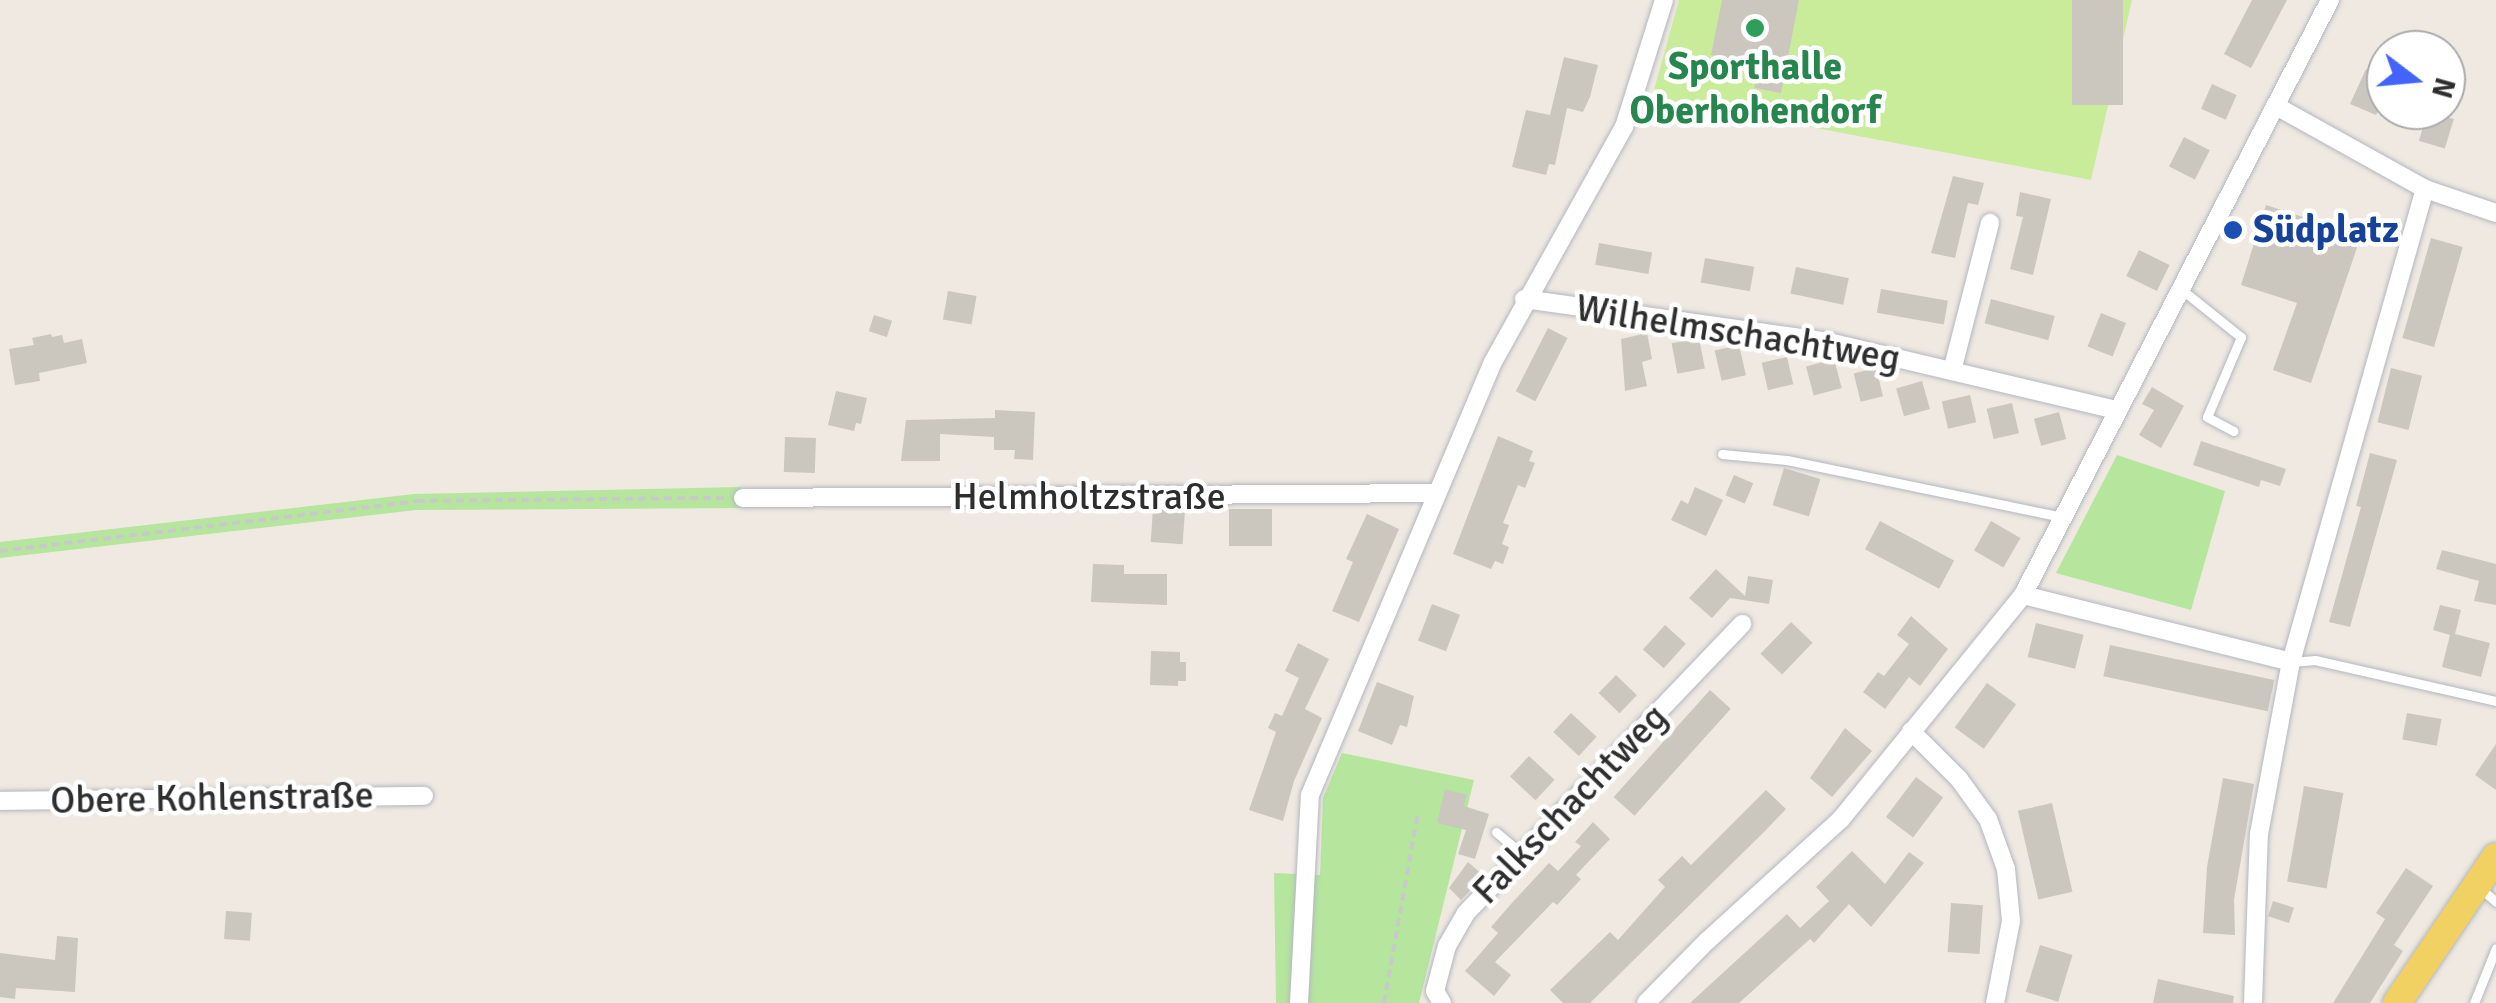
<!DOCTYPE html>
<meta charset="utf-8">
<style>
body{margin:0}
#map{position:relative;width:2496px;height:1003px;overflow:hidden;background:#efe9e1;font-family:Signika,sans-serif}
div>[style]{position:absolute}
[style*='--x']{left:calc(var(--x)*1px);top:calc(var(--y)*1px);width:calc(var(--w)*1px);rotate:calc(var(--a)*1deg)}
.green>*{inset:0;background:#b6e59e}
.pitch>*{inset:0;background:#c9ec9a}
.building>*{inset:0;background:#cbc7bf;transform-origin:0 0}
.path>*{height:4px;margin-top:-2px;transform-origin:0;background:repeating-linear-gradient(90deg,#c9c9c9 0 8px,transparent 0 13px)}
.roads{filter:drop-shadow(0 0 2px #b4b7c1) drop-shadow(0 0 2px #b4b7c1)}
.lane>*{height:9px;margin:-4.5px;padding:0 4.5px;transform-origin:4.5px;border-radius:4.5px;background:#fff}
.street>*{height:18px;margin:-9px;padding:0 9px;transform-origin:9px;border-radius:9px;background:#fff}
.primary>*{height:28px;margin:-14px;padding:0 14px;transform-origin:14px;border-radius:14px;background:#f2d163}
.dots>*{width:28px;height:28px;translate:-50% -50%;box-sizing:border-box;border:5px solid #fff;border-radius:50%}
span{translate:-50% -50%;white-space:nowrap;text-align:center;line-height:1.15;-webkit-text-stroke:9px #fff;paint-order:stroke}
.leisure-label{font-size:38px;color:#27864d;font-weight:700}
.transit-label{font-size:38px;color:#164399;font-weight:700}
.left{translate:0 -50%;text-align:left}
.street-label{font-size:38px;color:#2e2e2e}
.north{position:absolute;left:2366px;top:30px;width:100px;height:100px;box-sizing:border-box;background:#fff;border:2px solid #ababab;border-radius:50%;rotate:106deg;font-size:28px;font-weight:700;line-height:40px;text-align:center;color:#2e2e2e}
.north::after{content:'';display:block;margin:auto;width:35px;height:45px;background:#4264fb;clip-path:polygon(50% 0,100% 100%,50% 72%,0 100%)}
</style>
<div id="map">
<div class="green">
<div style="clip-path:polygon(2117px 455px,2225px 491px,2191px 610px,2056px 573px)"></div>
<div style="clip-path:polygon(741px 487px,742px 508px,416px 510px,0 558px,0 542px,414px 494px)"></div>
<div style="clip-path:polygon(1342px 753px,1474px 780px,1419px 1003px,1276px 1003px,1274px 873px,1320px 875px,1323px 798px)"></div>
</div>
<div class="pitch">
<div style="clip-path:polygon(1679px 0,2132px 0,2091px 180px,1652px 97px)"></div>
</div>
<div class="building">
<div style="clip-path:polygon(1722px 0,1799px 0,1781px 93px,1754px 88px,1759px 65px,1711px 55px)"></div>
<div style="left:2072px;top:0;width:51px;height:105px"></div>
<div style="clip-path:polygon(2252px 0,2287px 0,2251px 68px,2224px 54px)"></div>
<div style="clip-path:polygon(1564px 57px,1598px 65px,1590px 97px,1583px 112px,1567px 108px,1555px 165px,1549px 164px,1546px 175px,1512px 167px,1526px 110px,1550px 115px)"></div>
<div style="clip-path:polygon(2366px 69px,2386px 78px,2386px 94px,2376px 115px,2350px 104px)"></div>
<div style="left:2212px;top:84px;width:27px;height:27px;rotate:24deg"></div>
<div style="left:2428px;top:111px;width:27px;height:31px;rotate:17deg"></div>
<div style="left:2184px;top:137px;width:29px;height:33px;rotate:27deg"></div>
<div style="clip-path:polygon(1953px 176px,1984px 183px,1978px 205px,1968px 203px,1955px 258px,1931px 253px)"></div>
<div style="clip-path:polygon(2020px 192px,2051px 199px,2033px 275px,2010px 269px,2023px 217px,2016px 216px)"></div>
<div style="clip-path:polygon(2266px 205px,2361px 236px,2311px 383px,2273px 370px,2297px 303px,2241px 285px)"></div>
<div style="left:2431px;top:238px;width:33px;height:104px;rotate:16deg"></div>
<div style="left:1599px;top:243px;width:54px;height:22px;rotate:10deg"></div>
<div style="left:2139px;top:250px;width:34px;height:29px;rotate:26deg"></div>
<div style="left:1705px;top:258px;width:50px;height:25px;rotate:10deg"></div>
<div style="left:1796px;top:267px;width:54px;height:27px;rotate:12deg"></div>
<div style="left:1881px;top:289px;width:68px;height:24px;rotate:10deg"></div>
<div style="left:948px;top:291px;width:29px;height:29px;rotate:10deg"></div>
<div style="left:1991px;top:299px;width:66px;height:25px;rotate:15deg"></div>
<div style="left:2101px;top:313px;width:27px;height:36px;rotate:22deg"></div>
<div style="left:874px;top:315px;width:19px;height:17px;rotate:18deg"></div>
<div style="left:1548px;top:328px;width:22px;height:71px;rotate:27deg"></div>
<div style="clip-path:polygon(1647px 333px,1652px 359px,1642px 362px,1647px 386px,1625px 391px,1621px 339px)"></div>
<div style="clip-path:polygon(51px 334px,52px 337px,62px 335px,64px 343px,82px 339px,87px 363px,39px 373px,40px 381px,15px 385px,9px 349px,34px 345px,32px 338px)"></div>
<div style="left:1699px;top:338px;width:31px;height:28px;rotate:79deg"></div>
<div style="left:1739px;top:345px;width:31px;height:25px;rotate:77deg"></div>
<div style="left:1787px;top:357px;width:28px;height:26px;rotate:77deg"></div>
<div style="left:1834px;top:359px;width:30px;height:29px;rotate:75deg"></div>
<div style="left:1876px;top:368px;width:29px;height:23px;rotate:76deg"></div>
<div style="left:2391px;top:368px;width:32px;height:56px;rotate:14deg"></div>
<div style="left:1922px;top:381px;width:29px;height:27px;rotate:74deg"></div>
<div style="clip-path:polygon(2152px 387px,2184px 406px,2161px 448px,2139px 435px,2154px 410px,2142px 404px)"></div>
<div style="clip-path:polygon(836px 391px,867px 398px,861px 424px,856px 423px,854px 431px,828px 425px)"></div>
<div style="left:1970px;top:395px;width:28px;height:29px;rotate:77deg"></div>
<div style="left:2012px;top:403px;width:31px;height:26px;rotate:77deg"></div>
<div style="clip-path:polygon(995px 410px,1035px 412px,1033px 460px,1014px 459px,1015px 450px,994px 450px,994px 437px,940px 434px,940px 461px,901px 461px,906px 420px,995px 418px)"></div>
<div style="left:2059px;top:412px;width:28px;height:26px;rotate:75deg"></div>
<div style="clip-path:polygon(1498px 436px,1533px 451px,1529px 461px,1535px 463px,1525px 488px,1518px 485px,1503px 523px,1509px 525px,1502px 544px,1509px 547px,1503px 564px,1495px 561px,1491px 569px,1453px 554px)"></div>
<div style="left:785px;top:437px;width:31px;height:35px;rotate:2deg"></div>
<div style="clip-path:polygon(2201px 441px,2286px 469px,2280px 486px,2261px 480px,2259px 487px,2193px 465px)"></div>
<div style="clip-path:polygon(2370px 453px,2397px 460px,2350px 627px,2329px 622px,2361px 507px,2356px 506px)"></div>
<div style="left:1784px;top:468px;width:38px;height:39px;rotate:17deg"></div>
<div style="left:1734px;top:475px;width:21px;height:22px;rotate:23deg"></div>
<div style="clip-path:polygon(1695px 487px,1723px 500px,1706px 536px,1671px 520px,1681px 500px,1688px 504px)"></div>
<div style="left:1153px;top:509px;width:32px;height:33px;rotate:4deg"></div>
<div style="left:1229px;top:509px;width:43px;height:37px"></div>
<div style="clip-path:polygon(1367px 514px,1399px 529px,1359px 622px,1332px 611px,1353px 562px,1346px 559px)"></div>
<div style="left:1880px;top:521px;width:84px;height:32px;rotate:28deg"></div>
<div style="left:1991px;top:521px;width:34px;height:34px;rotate:30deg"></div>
<div style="clip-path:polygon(2442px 550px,2496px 564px,2496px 605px,2474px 601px,2479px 581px,2436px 569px)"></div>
<div style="clip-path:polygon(1093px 564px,1124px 565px,1124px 574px,1167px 574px,1167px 605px,1091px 602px)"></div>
<div style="clip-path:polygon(1716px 569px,1745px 596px,1748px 576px,1773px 580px,1769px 604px,1730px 598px,1712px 618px,1689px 598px)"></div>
<div style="left:1432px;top:604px;width:30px;height:39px;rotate:21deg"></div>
<div style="clip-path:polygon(2440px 605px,2461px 610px,2455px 634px,2490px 643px,2481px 677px,2442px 667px,2450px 635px,2433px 630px)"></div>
<div style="clip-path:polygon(1911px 616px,1948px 649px,1920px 686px,1909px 677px,1885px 709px,1863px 692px,1878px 672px,1884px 676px,1909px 644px,1897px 635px)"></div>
<div style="left:1791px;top:622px;width:30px;height:44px;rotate:44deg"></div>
<div style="left:2036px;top:623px;width:49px;height:35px;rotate:14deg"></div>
<div style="left:1665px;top:625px;width:28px;height:33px;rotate:42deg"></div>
<div style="clip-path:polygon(1298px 643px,1329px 659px,1305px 709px,1322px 718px,1294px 781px,1283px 821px,1249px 810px,1276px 732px,1268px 728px,1275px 713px,1282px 716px,1299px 678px,1285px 671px)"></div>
<div style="left:2110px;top:645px;width:168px;height:32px;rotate:12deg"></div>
<div style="clip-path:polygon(1151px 651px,1180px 652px,1180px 662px,1186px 662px,1186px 681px,1178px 681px,1178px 686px,1150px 685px)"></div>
<div style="left:1616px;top:675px;width:29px;height:25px;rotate:44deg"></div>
<div style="clip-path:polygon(1377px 682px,1414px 696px,1407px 727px,1400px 725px,1392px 745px,1358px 731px)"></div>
<div style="left:1987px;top:683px;width:36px;height:55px;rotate:36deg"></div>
<div style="left:1710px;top:690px;width:28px;height:144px;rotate:42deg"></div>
<div style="left:1571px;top:713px;width:35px;height:26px;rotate:43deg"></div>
<div style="left:2407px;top:713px;width:35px;height:27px;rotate:10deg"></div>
<div style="clip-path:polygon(1845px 728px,1872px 751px,1832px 797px,1810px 778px)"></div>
<div style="clip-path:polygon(2496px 744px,2496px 790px,2475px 775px)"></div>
<div style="left:1529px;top:756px;width:35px;height:28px;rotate:43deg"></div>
<div style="left:1916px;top:777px;width:34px;height:50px;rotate:37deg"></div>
<div style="clip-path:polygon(2223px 778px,2254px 784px,2234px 900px,2235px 935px,2203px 933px,2207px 867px)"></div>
<div style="left:2304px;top:786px;width:40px;height:97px;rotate:10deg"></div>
<div style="clip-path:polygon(1445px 789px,1467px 795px,1464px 806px,1489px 814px,1475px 859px,1458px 854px,1466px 830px,1437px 823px)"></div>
<div style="clip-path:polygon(1766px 790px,1786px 809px,1765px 831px,1590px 1003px,1563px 1003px,1550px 990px,1610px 932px,1618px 940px,1665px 887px,1658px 880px,1682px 856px,1691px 865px)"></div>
<div style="left:2052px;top:803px;width:91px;height:35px;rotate:77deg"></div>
<div style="clip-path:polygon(1593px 822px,1610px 839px,1576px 875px,1581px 879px,1557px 905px,1553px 902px,1495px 962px,1511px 975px,1494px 996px,1465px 971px,1498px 933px,1491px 927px,1511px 904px,1549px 863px,1558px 871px,1581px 846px,1575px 842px)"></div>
<div style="clip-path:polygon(1852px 851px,1885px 884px,1909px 852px,1924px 863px,1871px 927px,1849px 904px,1814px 943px,1810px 939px,1739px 1003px,1690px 1003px,1787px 914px,1800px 928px,1829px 901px,1816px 887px)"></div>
<div style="clip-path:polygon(1468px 862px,1484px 876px,1461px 900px,1449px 888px)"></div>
<div style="clip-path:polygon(2406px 868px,2433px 886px,2394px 945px,2403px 951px,2370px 1003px,2333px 1003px,2385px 919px,2376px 913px)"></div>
<div style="left:2273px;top:901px;width:22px;height:16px;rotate:18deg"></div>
<div style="left:1951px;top:903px;width:32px;height:49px;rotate:4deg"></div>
<div style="left:226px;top:911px;width:26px;height:28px;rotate:4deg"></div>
<div style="clip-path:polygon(57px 936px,78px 938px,75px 992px,16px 988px,15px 999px,0 997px,0 953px,55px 960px)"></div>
<div style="left:2040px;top:945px;width:34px;height:49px;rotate:17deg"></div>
<div style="clip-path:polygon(2158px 979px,2234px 996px,2233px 1003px,2153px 1003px)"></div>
</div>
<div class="path">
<div style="--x:0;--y:551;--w:420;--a:-6.8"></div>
<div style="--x:417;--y:501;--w:310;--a:-0.6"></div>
<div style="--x:1384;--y:1003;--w:194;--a:-79.9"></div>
</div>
<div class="roads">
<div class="lane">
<div style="--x:2181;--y:289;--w:77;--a:38.7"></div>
<div style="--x:2241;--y:337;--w:87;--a:113"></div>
<div style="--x:2207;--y:417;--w:30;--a:28"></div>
<div style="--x:1722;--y:454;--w:65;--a:5.3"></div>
<div style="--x:1787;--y:460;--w:281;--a:11.7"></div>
<div style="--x:2291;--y:662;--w:24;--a:-5"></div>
<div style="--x:2315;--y:660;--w:186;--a:12.8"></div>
<div style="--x:1496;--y:832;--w:34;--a:40"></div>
<div style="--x:2479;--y:887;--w:23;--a:41"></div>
<div style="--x:2474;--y:1003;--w:59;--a:-68.2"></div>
</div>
<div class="street">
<div style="--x:2276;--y:106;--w:171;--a:29.1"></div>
<div style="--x:2425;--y:189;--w:75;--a:18.7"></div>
<div style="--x:1524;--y:299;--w:308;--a:8"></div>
<div style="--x:1829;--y:342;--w:296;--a:13.3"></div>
<div style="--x:1952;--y:371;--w:153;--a:-75.6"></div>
<div style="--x:743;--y:498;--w:692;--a:-0.41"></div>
<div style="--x:2023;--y:595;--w:276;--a:14"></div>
<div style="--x:1911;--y:731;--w:68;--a:45"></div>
<div style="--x:1959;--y:779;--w:49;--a:54.1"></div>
<div style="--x:1988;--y:819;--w:53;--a:70.2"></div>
<div style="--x:2006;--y:869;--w:52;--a:84.5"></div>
<div style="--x:2011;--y:921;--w:84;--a:101"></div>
<div style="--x:0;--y:801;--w:424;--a:-0.7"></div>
<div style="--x:1299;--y:1003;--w:208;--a:-87"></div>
<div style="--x:1310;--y:795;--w:470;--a:-67.1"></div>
<div style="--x:1493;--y:362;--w:269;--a:-60.9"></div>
<div style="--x:1624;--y:127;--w:133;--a:-72.5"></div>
<div style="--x:1442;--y:1003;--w:14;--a:-120"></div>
<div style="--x:1435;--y:991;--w:47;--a:-75.1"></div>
<div style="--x:1447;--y:946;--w:38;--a:-60"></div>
<div style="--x:1466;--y:913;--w:400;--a:-46.3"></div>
<div style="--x:1646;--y:1003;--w:87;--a:-45.5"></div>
<div style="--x:1707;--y:941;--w:181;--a:-42.3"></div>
<div style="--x:1841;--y:819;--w:289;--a:-50.9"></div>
<div style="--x:2023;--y:595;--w:670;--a:-62.71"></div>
<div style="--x:2253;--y:1003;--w:169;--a:-88"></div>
<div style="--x:2259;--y:834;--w:175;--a:-79.5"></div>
<div style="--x:2291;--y:662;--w:492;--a:-74.2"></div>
</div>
<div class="primary">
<div style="--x:2397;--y:1003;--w:176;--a:-55.9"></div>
</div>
</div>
<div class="dots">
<div style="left:1755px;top:28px;background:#2e9e5b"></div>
<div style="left:2233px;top:230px;background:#1a4fb4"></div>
</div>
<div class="leisure-label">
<span style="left:1755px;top:89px">Sporthalle<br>Oberhohendorf</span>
</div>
<div class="transit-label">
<span class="left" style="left:2253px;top:230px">Südplatz</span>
</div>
<div class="street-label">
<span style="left:1738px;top:333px;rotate:9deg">Wilhelmschachtweg</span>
<span style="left:1089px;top:497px">Helmholtzstraße</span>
<span style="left:212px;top:798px;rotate:-1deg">Obere Kohlenstraße</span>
<span style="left:1570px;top:804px;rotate:-46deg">Falkschachtweg</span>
</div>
<div class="north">N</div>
</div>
